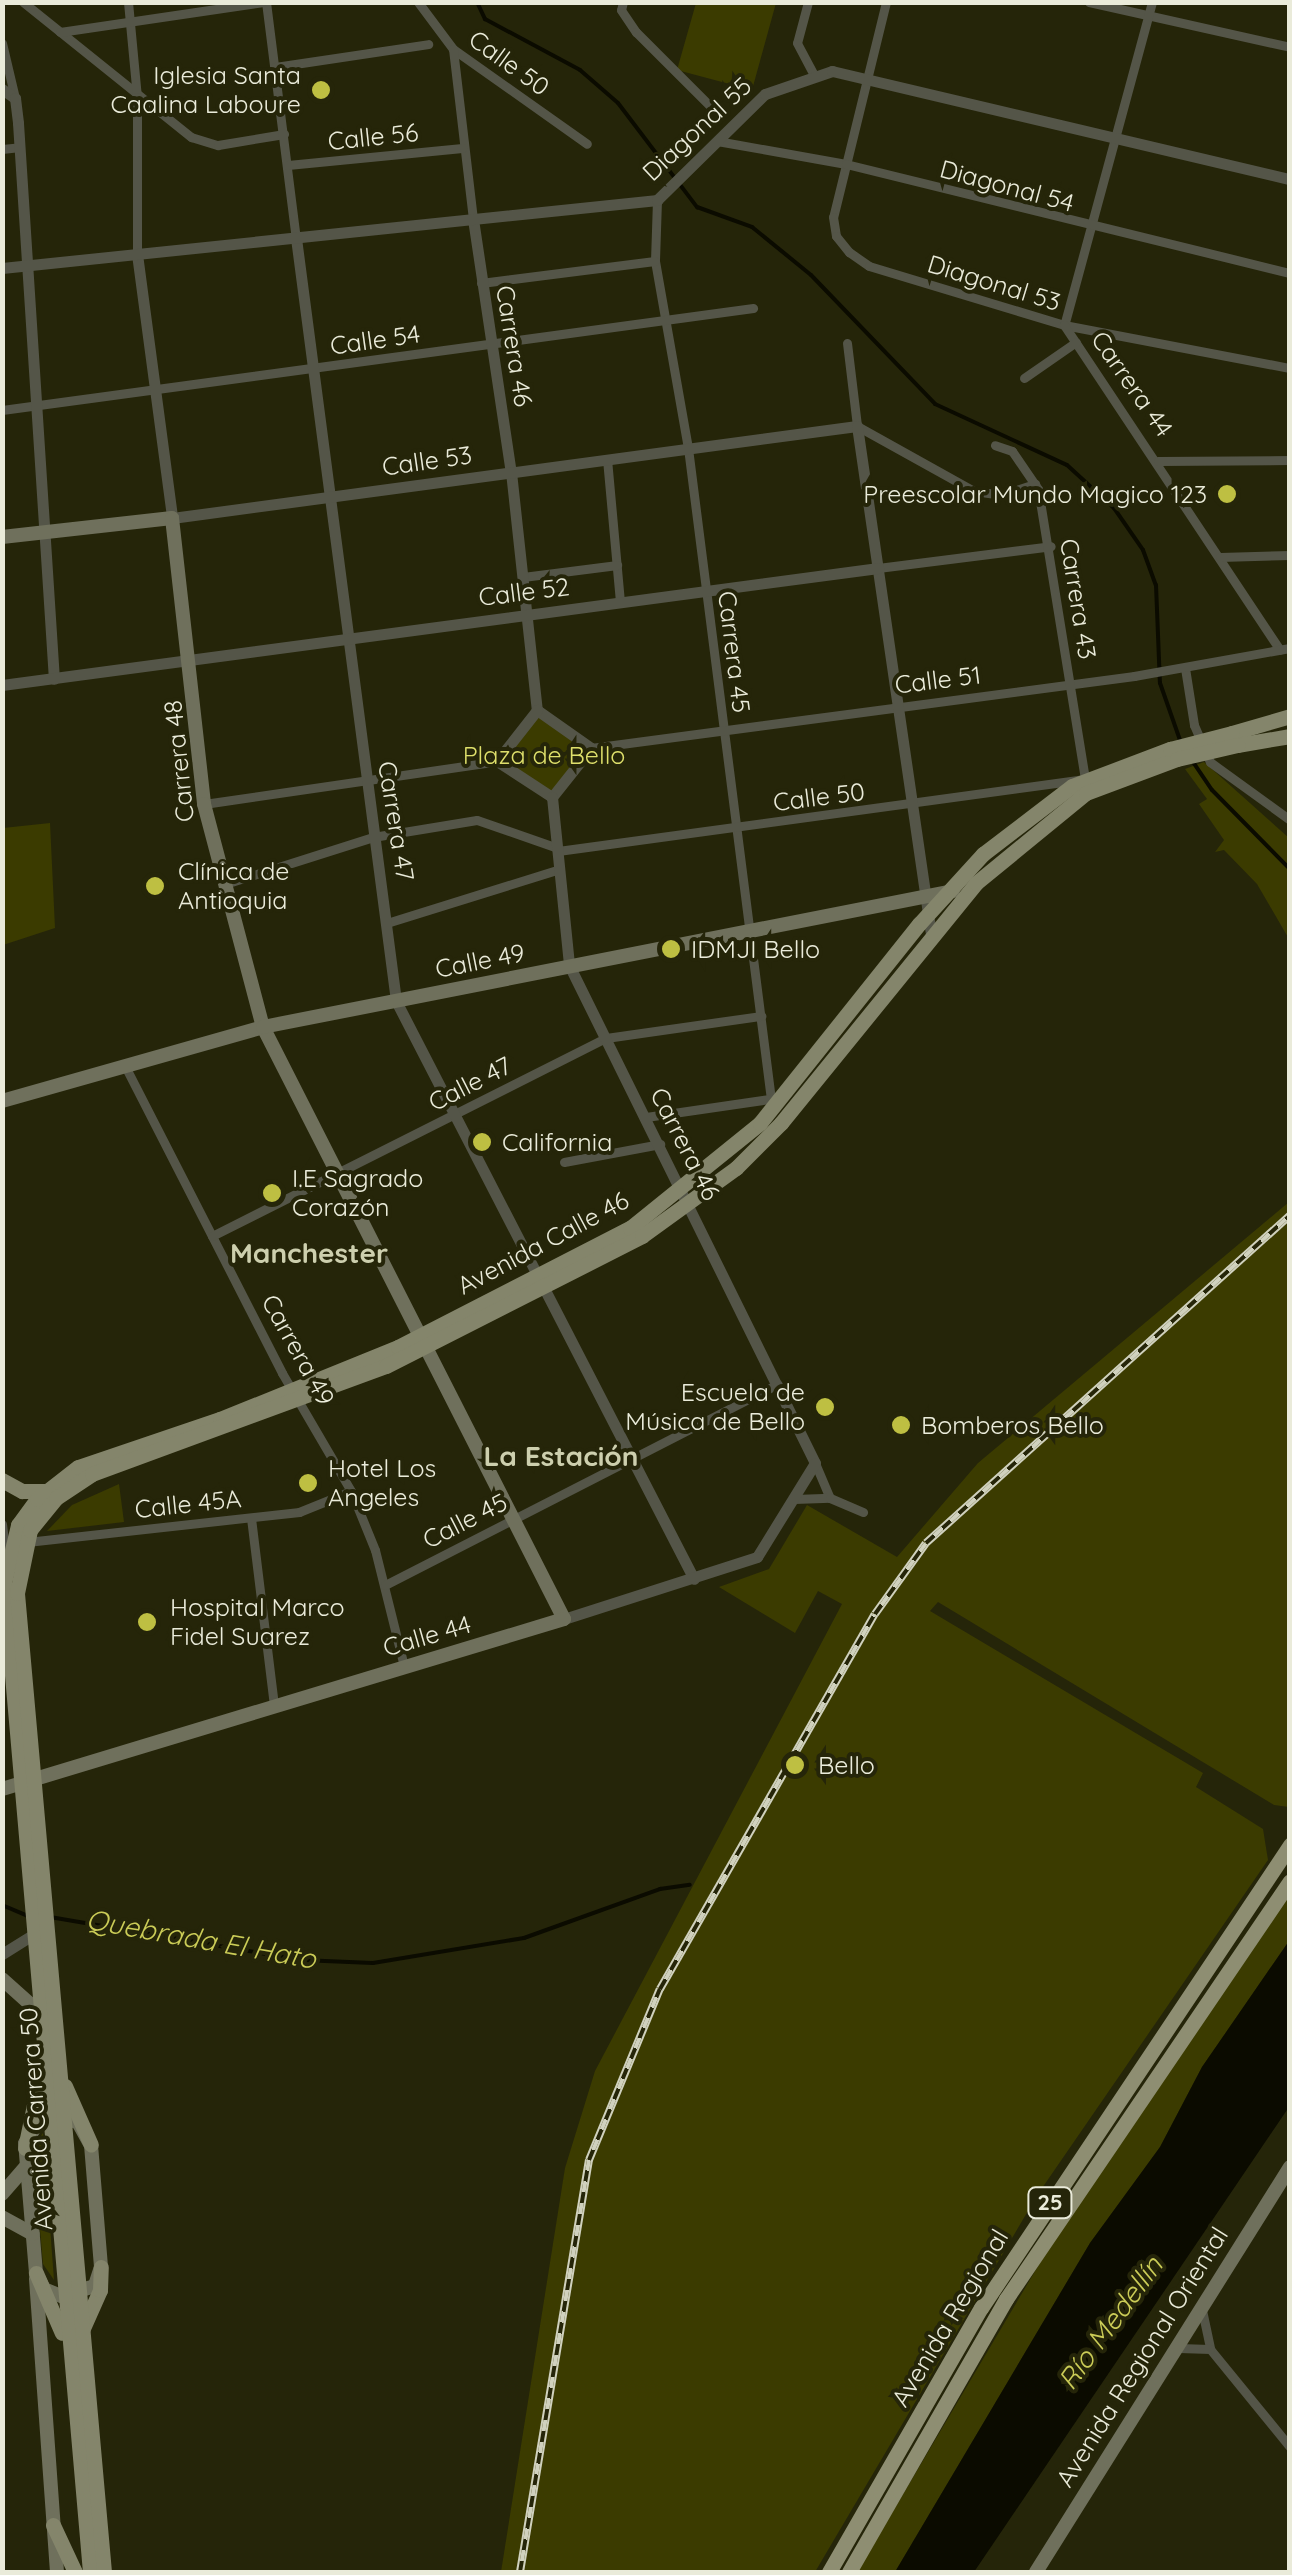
<!DOCTYPE html>
<meta charset="utf-8">
<style>
body{margin:0}
#map{position:relative;width:1292px;height:2575px;overflow:hidden;background:#252509;font-family:Quicksand,sans-serif}
div>[style]{position:absolute}
[style*='--x']{left:calc(var(--x)*1px);top:calc(var(--y)*1px);width:calc(var(--w)*1px);rotate:calc(var(--a)*1deg)}
.green>*{inset:0;background:#3b3b00}
.water>*{inset:0;background:#0b0b00}
.stream>*{height:4px;margin:-2px;padding:0 2px;transform-origin:2px;border-radius:2px;background:#0b0b00}
.minor>*{height:9px;margin:-4.5px;padding:0 4.5px;transform-origin:4.5px;border-radius:4.5px;background:#545548}
.tertiary>*{height:11px;margin:-5.5px;padding:0 5.5px;transform-origin:5.5px;border-radius:5.5px;background:#545548}
.secondary>*{height:14px;margin:-7px;padding:0 7px;transform-origin:7px;border-radius:7px;background:#6f705c}
.primary>*{height:15px;margin:-7.5px;padding:0 7.5px;transform-origin:7.5px;border-radius:7.5px;background:#84856b}
.trunk>*{height:15px;margin:-7.5px;padding:0 7.5px;transform-origin:7.5px;border-radius:7.5px;background:#8e8e72}
.rail>*{height:8px;margin-top:-4px;transform-origin:0;background:repeating-linear-gradient(90deg,#252509 0 11px,#d0d1be 0 22px);box-sizing:border-box;border-block:2px solid #d0d1be}
.primary-bridge>*{height:15px;margin:-7.5px;padding:0 7.5px;transform-origin:7.5px;border-radius:7.5px;background:#84856b}
.dots>*{width:28px;height:28px;translate:-50% -50%;box-sizing:border-box;border:5px solid #252509;border-radius:50%}
span{translate:-50% -50%;white-space:nowrap;text-align:center;line-height:1.15;-webkit-text-stroke:8px #252509;paint-order:stroke}
.shield-label span{padding:2px 8px;background:#252509;border:2px solid;border-radius:8px;-webkit-text-stroke-width:0}
.shield-label{font-size:22px;color:#eaebda;font-weight:700}
.street-label{font-size:25px;color:#eaebda}
.poi-label{font-size:25px;color:#eaebda}
.right{translate:-100% -50%;text-align:right}
.left{translate:0 -50%;text-align:left}
.park-label{font-size:25px;color:#dedf6b}
.neighbourhood-label{font-size:28px;color:#cdcfae;font-weight:700}
.water-label{font-size:28px;color:#cbcc57;font-style:italic}
.frame{position:absolute;inset:0;border:5px solid #eaebda;pointer-events:none}
</style>
<div id="map">
<div class="green">
<div style="clip-path:polygon(696px 3px,776px 3px,752px 90px,677px 70px)"></div>
<div style="clip-path:polygon(538px 716px,586px 749px,551px 792px,503px 760px)"></div>
<div style="clip-path:polygon(1204px 762px,1289px 838px,1289px 939px,1257px 884px,1224px 850px,1215px 852px,1224px 840px,1199px 804px,1207px 799px,1185px 769px)"></div>
<div style="clip-path:polygon(50px 823px,55px 928px,3px 945px,3px 828px)"></div>
<div style="clip-path:polygon(1289px 1202px,1289px 1807px,1274px 1805px,938px 1602px,930px 1611px,1203px 1773px,1196px 1787px,1263px 1829px,1268px 1860px,1038px 2194px,815px 2572px,501px 2572px,565px 2168px,595px 2071px,842px 1604px,818px 1591px,795px 1633px,719px 1587px,769px 1569px,807px 1505px,897px 1557px,978px 1463px)"></div>
<div style="clip-path:polygon(119px 1484px,124px 1522px,47px 1531px,72px 1505px)"></div>
<div style="clip-path:polygon(1289px 1893px,1289px 1941px,1202px 2067px,1160px 2147px,1090px 2243px,895px 2572px,857px 2572px,1060px 2229px)"></div>
<div style="clip-path:polygon(43px 2133px,54px 2280px,43px 2264px,33px 2147px)"></div>
</div>
<div class="water">
<div style="clip-path:polygon(1289px 1941px,1289px 2107px,974px 2572px,895px 2572px,1090px 2243px,1160px 2147px,1202px 2067px)"></div>
</div>
<div class="stream">
<div style="--x:477;--y:2;--w:19;--a:65"></div>
<div style="--x:485;--y:19;--w:108;--a:28.2"></div>
<div style="--x:580;--y:70;--w:50;--a:41"></div>
<div style="--x:618;--y:103;--w:131;--a:52.8"></div>
<div style="--x:697;--y:207;--w:59;--a:20"></div>
<div style="--x:752;--y:227;--w:76;--a:39.1"></div>
<div style="--x:811;--y:275;--w:179;--a:46.1"></div>
<div style="--x:935;--y:404;--w:145;--a:24.8"></div>
<div style="--x:1067;--y:465;--w:64;--a:42.5"></div>
<div style="--x:1114;--y:508;--w:51;--a:55.4"></div>
<div style="--x:1143;--y:550;--w:37;--a:70"></div>
<div style="--x:1156;--y:585;--w:98;--a:87.7"></div>
<div style="--x:1160;--y:683;--w:64;--a:70.7"></div>
<div style="--x:1191;--y:759;--w:37;--a:56"></div>
<div style="--x:1212;--y:790;--w:111;--a:45.4"></div>
<div style="--x:2;--y:1905;--w:26;--a:23"></div>
<div style="--x:50;--y:1917;--w:255;--a:9.7"></div>
<div style="--x:301;--y:1960;--w:72;--a:2.4"></div>
<div style="--x:373;--y:1963;--w:153;--a:-9.4"></div>
<div style="--x:524;--y:1938;--w:145;--a:-19.8"></div>
<div style="--x:660;--y:1889;--w:30;--a:-8"></div>
</div>
<div class="minor">
<div style="--x:23;--y:2;--w:216;--a:38.8"></div>
<div style="--x:191;--y:137;--w:28;--a:17"></div>
<div style="--x:218;--y:145;--w:67;--a:-9.5"></div>
<div style="--x:128;--y:2;--w:95;--a:84.6"></div>
<div style="--x:137;--y:97;--w:157;--a:90"></div>
<div style="--x:266;--y:2;--w:238;--a:82.8"></div>
<div style="--x:418;--y:2;--w:59;--a:53.3"></div>
<div style="--x:453;--y:49;--w:164;--a:35.3"></div>
<div style="--x:623;--y:2;--w:8;--a:104"></div>
<div style="--x:621;--y:10;--w:27;--a:56"></div>
<div style="--x:636;--y:32;--w:107;--a:45"></div>
<div style="--x:808;--y:2;--w:42;--a:105"></div>
<div style="--x:797;--y:43;--w:34;--a:62"></div>
<div style="--x:886;--y:2;--w:221;--a:103.8"></div>
<div style="--x:833;--y:217;--w:19;--a:81"></div>
<div style="--x:836;--y:236;--w:21;--a:51"></div>
<div style="--x:849;--y:252;--w:24;--a:35"></div>
<div style="--x:869;--y:266;--w:204;--a:16.8"></div>
<div style="--x:1064;--y:325;--w:230;--a:10.8"></div>
<div style="--x:1089;--y:2;--w:206;--a:12.6"></div>
<div style="--x:1152;--y:2;--w:335;--a:105.2"></div>
<div style="--x:1064;--y:325;--w:390;--a:56.4"></div>
<div style="--x:60;--y:32;--w:204;--a:-8.4"></div>
<div style="--x:2;--y:43;--w:57;--a:76.7"></div>
<div style="--x:453;--y:49;--w:171;--a:83.3"></div>
<div style="--x:275;--y:67;--w:155;--a:-8.5"></div>
<div style="--x:717;--y:141;--w:131;--a:10.1"></div>
<div style="--x:846;--y:164;--w:457;--a:13.8"></div>
<div style="--x:2;--y:149;--w:18;--a:-6"></div>
<div style="--x:288;--y:165;--w:175;--a:-5.6"></div>
<div style="--x:657;--y:200;--w:61;--a:91.9"></div>
<div style="--x:655;--y:261;--w:190;--a:80"></div>
<div style="--x:688;--y:448;--w:664;--a:82.74"></div>
<div style="--x:481;--y:283;--w:175;--a:-7.2"></div>
<div style="--x:847;--y:343;--w:84;--a:83.1"></div>
<div style="--x:857;--y:426;--w:134;--a:29.1"></div>
<div style="--x:974;--y:491;--w:27;--a:8"></div>
<div style="--x:1001;--y:495;--w:36;--a:-18"></div>
<div style="--x:1024;--y:378;--w:63;--a:-34.7"></div>
<div style="--x:2;--y:410;--w:758;--a:-7.73"></div>
<div style="--x:607;--y:459;--w:144;--a:84.8"></div>
<div style="--x:1158;--y:461;--w:132;--a:-0.4"></div>
<div style="--x:1220;--y:557;--w:70;--a:-1.6"></div>
<div style="--x:878;--y:568;--w:174;--a:-7.2"></div>
<div style="--x:523;--y:577;--w:95;--a:-7.3"></div>
<div style="--x:1185;--y:668;--w:58;--a:81"></div>
<div style="--x:1194;--y:725;--w:40;--a:66.6"></div>
<div style="--x:1210;--y:762;--w:99;--a:35.9"></div>
<div style="--x:591;--y:748;--w:548;--a:-7.55"></div>
<div style="--x:1134;--y:676;--w:158;--a:-10.2"></div>
<div style="--x:204;--y:804;--w:296;--a:-8.3"></div>
<div style="--x:558;--y:851;--w:532;--a:-7.78"></div>
<div style="--x:1085;--y:779;--w:294;--a:-99.2"></div>
<div style="--x:1038;--y:489;--w:46;--a:-124.4"></div>
<div style="--x:1012;--y:451;--w:18;--a:-161"></div>
<div style="--x:225;--y:884;--w:155;--a:-17.6"></div>
<div style="--x:373;--y:837;--w:105;--a:-9.3"></div>
<div style="--x:477;--y:820;--w:86;--a:19.1"></div>
<div style="--x:390;--y:922;--w:178;--a:-17.3"></div>
<div style="--x:125;--y:1066;--w:345;--a:62.9"></div>
<div style="--x:282;--y:1373;--w:137;--a:59.7"></div>
<div style="--x:351;--y:1491;--w:64;--a:67.9"></div>
<div style="--x:375;--y:1550;--w:120;--a:76"></div>
<div style="--x:646;--y:1117;--w:131;--a:-8.3"></div>
<div style="--x:564;--y:1162;--w:98;--a:-10.6"></div>
<div style="--x:212;--y:1236;--w:441;--a:-26.7"></div>
<div style="--x:606;--y:1038;--w:157;--a:-8.1"></div>
<div style="--x:815;--y:1463;--w:38;--a:67"></div>
<div style="--x:794;--y:1499;--w:36;--a:-2"></div>
<div style="--x:830;--y:1498;--w:36;--a:23"></div>
<div style="--x:251;--y:1518;--w:187;--a:83"></div>
<div style="--x:2;--y:1524;--w:31;--a:83"></div>
<div style="--x:27;--y:1542;--w:274;--a:-6.3"></div>
<div style="--x:299;--y:1512;--w:56;--a:-22"></div>
<div style="--x:385;--y:1585;--w:441;--a:-27.1"></div>
<div style="--x:1202;--y:2310;--w:40;--a:78"></div>
<div style="--x:1210;--y:2349;--w:127;--a:50.8"></div>
<div style="--x:1179;--y:2348;--w:31;--a:2"></div>
</div>
<div class="tertiary">
<div style="--x:2;--y:89;--w:16;--a:35"></div>
<div style="--x:15;--y:98;--w:25;--a:83"></div>
<div style="--x:18;--y:123;--w:557;--a:86.3"></div>
<div style="--x:473;--y:219;--w:256;--a:81.5"></div>
<div style="--x:511;--y:472;--w:239;--a:83.8"></div>
<div style="--x:296;--y:238;--w:770;--a:82.53"></div>
<div style="--x:396;--y:1001;--w:650;--a:62.73"></div>
<div style="--x:137;--y:254;--w:266;--a:82.4"></div>
<div style="--x:172;--y:518;--w:691;--a:-7.65"></div>
<div style="--x:857;--y:426;--w:513;--a:81.71"></div>
<div style="--x:2;--y:268;--w:659;--a:-5.93"></div>
<div style="--x:657;--y:200;--w:151;--a:-44.5"></div>
<div style="--x:765;--y:94;--w:71;--a:-18.9"></div>
<div style="--x:832;--y:71;--w:471;--a:13.3"></div>
<div style="--x:2;--y:685;--w:884;--a:-7.61"></div>
<div style="--x:537;--y:710;--w:66;--a:35.1"></div>
<div style="--x:591;--y:748;--w:63;--a:128.5"></div>
<div style="--x:552;--y:797;--w:66;--a:-146.8"></div>
<div style="--x:497;--y:761;--w:65;--a:-51.9"></div>
<div style="--x:552;--y:797;--w:169;--a:84.2"></div>
<div style="--x:569;--y:965;--w:555;--a:63.71"></div>
<div style="--x:815;--y:1463;--w:110;--a:121.7"></div>
<div style="--x:757;--y:1557;--w:203;--a:162.2"></div>
<div style="--x:2;--y:1954;--w:38;--a:-32"></div>
</div>
<div class="secondary">
<div style="--x:2;--y:537;--w:171;--a:-6.4"></div>
<div style="--x:172;--y:518;--w:288;--a:83.6"></div>
<div style="--x:204;--y:804;--w:231;--a:75.2"></div>
<div style="--x:263;--y:1027;--w:664;--a:63.05"></div>
<div style="--x:564;--y:1619;--w:587;--a:163.17"></div>
<div style="--x:2;--y:1101;--w:271;--a:-15.8"></div>
<div style="--x:263;--y:1027;--w:703;--a:-11.15"></div>
<div style="--x:2;--y:1979;--w:51;--a:41.8"></div>
<div style="--x:62;--y:2118;--w:16;--a:14"></div>
<div style="--x:78;--y:2122;--w:26;--a:61"></div>
<div style="--x:91;--y:2145;--w:122;--a:85.3"></div>
<div style="--x:101;--y:2267;--w:20;--a:108"></div>
<div style="--x:95;--y:2286;--w:35;--a:164"></div>
<div style="--x:61;--y:2296;--w:18;--a:-158"></div>
<div style="--x:44;--y:2289;--w:18;--a:-117"></div>
<div style="--x:36;--y:2273;--w:130;--a:-94.8"></div>
<div style="--x:25;--y:2143;--w:24;--a:-57"></div>
<div style="--x:38;--y:2123;--w:25;--a:-12"></div>
<div style="--x:2;--y:2194;--w:37;--a:-49"></div>
<div style="--x:2;--y:2217;--w:35;--a:29"></div>
<div style="--x:36;--y:2279;--w:294;--a:85.9"></div>
<div style="--x:1036;--y:2572;--w:478;--a:-57.9"></div>
</div>
<div class="primary">
<div style="--x:1232;--y:733;--w:60;--a:-16.3"></div>
<div style="--x:1237;--y:745;--w:54;--a:-9.6"></div>
<div style="--x:2;--y:1480;--w:23;--a:29"></div>
<div style="--x:22;--y:1491;--w:23;--a:0"></div>
<div style="--x:65;--y:2086;--w:64;--a:66.2"></div>
<div style="--x:25;--y:2148;--w:74;--a:-78.2"></div>
<div style="--x:36;--y:2273;--w:65;--a:66.6"></div>
<div style="--x:80;--y:2335;--w:49;--a:-66"></div>
<div style="--x:100;--y:2290;--w:23;--a:-88"></div>
<div style="--x:53;--y:2525;--w:52;--a:64.9"></div>
<div style="--x:90;--y:2572;--w:993;--a:-94.97"></div>
<div style="--x:4;--y:1583;--w:60;--a:-76.4"></div>
<div style="--x:18;--y:1525;--w:32;--a:-54"></div>
<div style="--x:37;--y:1499;--w:52;--a:-38"></div>
<div style="--x:78;--y:1467;--w:150;--a:-18.7"></div>
<div style="--x:220;--y:1419;--w:192;--a:-22"></div>
<div style="--x:398;--y:1347;--w:261;--a:-27.2"></div>
<div style="--x:630;--y:1228;--w:167;--a:-38.9"></div>
<div style="--x:760;--y:1123;--w:255;--a:-51.4"></div>
<div style="--x:919;--y:924;--w:95;--a:-47.6"></div>
<div style="--x:983;--y:854;--w:112;--a:-37.4"></div>
<div style="--x:1072;--y:786;--w:105;--a:-20.7"></div>
<div style="--x:104;--y:2572;--w:983;--a:-95.08"></div>
<div style="--x:17;--y:1593;--w:64;--a:-78.3"></div>
<div style="--x:30;--y:1530;--w:41;--a:-50.9"></div>
<div style="--x:56;--y:1498;--w:43;--a:-33.7"></div>
<div style="--x:92;--y:1474;--w:313;--a:-20.2"></div>
<div style="--x:386;--y:1366;--w:287;--a:-26.9"></div>
<div style="--x:642;--y:1236;--w:116;--a:-35.9"></div>
<div style="--x:736;--y:1168;--w:64;--a:-45"></div>
<div style="--x:781;--y:1123;--w:309;--a:-50.9"></div>
<div style="--x:976;--y:883;--w:142;--a:-39.3"></div>
<div style="--x:1086;--y:793;--w:97;--a:-20.5"></div>
</div>
<div class="trunk">
<div style="--x:829;--y:2572;--w:305;--a:-60.1"></div>
<div style="--x:981;--y:2308;--w:557;--a:-56.28"></div>
<div style="--x:849;--y:2572;--w:315;--a:-60.1"></div>
<div style="--x:1006;--y:2299;--w:505;--a:-55.81"></div>
</div>
<div class="rail">
<div style="--x:520;--y:2572;--w:418;--a:-80.5"></div>
<div style="--x:589;--y:2160;--w:185;--a:-67.5"></div>
<div style="--x:660;--y:1989;--w:432;--a:-60.2"></div>
<div style="--x:875;--y:1614;--w:87;--a:-54.3"></div>
<div style="--x:926;--y:1543;--w:490;--a:-42"></div>
</div>
<div class="primary-bridge">
<div style="--x:1170;--y:749;--w:64;--a:-14.5"></div>
<div style="--x:1177;--y:759;--w:62;--a:-13.1"></div>
</div>
<div class="dots">
<div style="left:321px;top:90px;background:#bebf42"></div>
<div style="left:1227px;top:494px;background:#bebf42"></div>
<div style="left:155px;top:886px;background:#bebf42"></div>
<div style="left:671px;top:949px;background:#bebf42"></div>
<div style="left:482px;top:1142px;background:#bebf42"></div>
<div style="left:272px;top:1193px;background:#bebf42"></div>
<div style="left:825px;top:1407px;background:#bebf42"></div>
<div style="left:901px;top:1425px;background:#bebf42"></div>
<div style="left:308px;top:1483px;background:#bebf42"></div>
<div style="left:147px;top:1622px;background:#bebf42"></div>
<div style="left:795px;top:1765px;background:#bebf42"></div>
</div>
<div class="shield-label">
<span style="left:1050px;top:2203px">25</span>
</div>
<div class="street-label">
<span style="left:509px;top:63px;rotate:36deg">Calle 50</span>
<span style="left:697px;top:129px;rotate:-43deg">Diagonal 55</span>
<span style="left:373px;top:137px;rotate:-6deg">Calle 56</span>
<span style="left:1007px;top:186px;rotate:15deg">Diagonal 54</span>
<span style="left:994px;top:283px;rotate:17deg">Diagonal 53</span>
<span style="left:375px;top:340px;rotate:-8deg">Calle 54</span>
<span style="left:514px;top:346px;rotate:81deg">Carrera 46</span>
<span style="left:1132px;top:384px;rotate:55deg">Carrera 44</span>
<span style="left:427px;top:461px;rotate:-8deg">Calle 53</span>
<span style="left:524px;top:592px;rotate:-7deg">Calle 52</span>
<span style="left:1078px;top:599px;rotate:81deg">Carrera 43</span>
<span style="left:734px;top:652px;rotate:83deg">Carrera 45</span>
<span style="left:938px;top:680px;rotate:-7deg">Calle 51</span>
<span style="left:179px;top:761px;rotate:-96deg">Carrera 48</span>
<span style="left:819px;top:797px;rotate:-7deg">Calle 50</span>
<span style="left:396px;top:821px;rotate:81deg">Carrera 47</span>
<span style="left:480px;top:961px;rotate:-11deg">Calle 49</span>
<span style="left:470px;top:1084px;rotate:-27deg">Calle 47</span>
<span style="left:685px;top:1144px;rotate:63deg">Carrera 46</span>
<span style="left:543px;top:1243px;rotate:-28deg">Avenida Calle 46</span>
<span style="left:298px;top:1350px;rotate:61deg">Carrera 49</span>
<span style="left:188px;top:1504px;rotate:-6deg">Calle 45A</span>
<span style="left:465px;top:1521px;rotate:-27deg">Calle 45</span>
<span style="left:427px;top:1636px;rotate:-16deg">Calle 44</span>
<span style="left:36px;top:2119px;rotate:-94deg">Avenida Carrera 50</span>
<span style="left:950px;top:2318px;rotate:-59deg">Avenida Regional</span>
<span style="left:1142px;top:2357px;rotate:-58deg">Avenida Regional Oriental</span>
</div>
<div class="poi-label">
<span class="right" style="left:301px;top:90px">Iglesia Santa<br>Caalina Laboure</span>
<span class="right" style="left:1207px;top:494px">Preescolar Mundo Magico 123</span>
<span class="left" style="left:178px;top:886px">Clínica de<br>Antioquia</span>
<span class="left" style="left:691px;top:949px">IDMJI Bello</span>
<span class="left" style="left:502px;top:1142px">California</span>
<span class="left" style="left:292px;top:1193px">I.E Sagrado<br>Corazón</span>
<span class="right" style="left:805px;top:1407px">Escuela de<br>Música de Bello</span>
<span class="left" style="left:921px;top:1425px">Bomberos Bello</span>
<span class="left" style="left:328px;top:1483px">Hotel Los<br>Angeles</span>
<span class="left" style="left:170px;top:1622px">Hospital Marco<br>Fidel Suarez</span>
<span class="left" style="left:818px;top:1765px">Bello</span>
</div>
<div class="park-label">
<span style="left:544px;top:755px">Plaza de Bello</span>
</div>
<div class="neighbourhood-label">
<span style="left:309px;top:1253px">Manchester</span>
<span style="left:561px;top:1456px">La Estación</span>
</div>
<div class="water-label">
<span style="left:201px;top:1939px;rotate:10deg">Quebrada El Hato</span>
<span style="left:1110px;top:2323px;rotate:-54deg">Río Medellín</span>
</div>
<div class="frame"></div>
</div>
